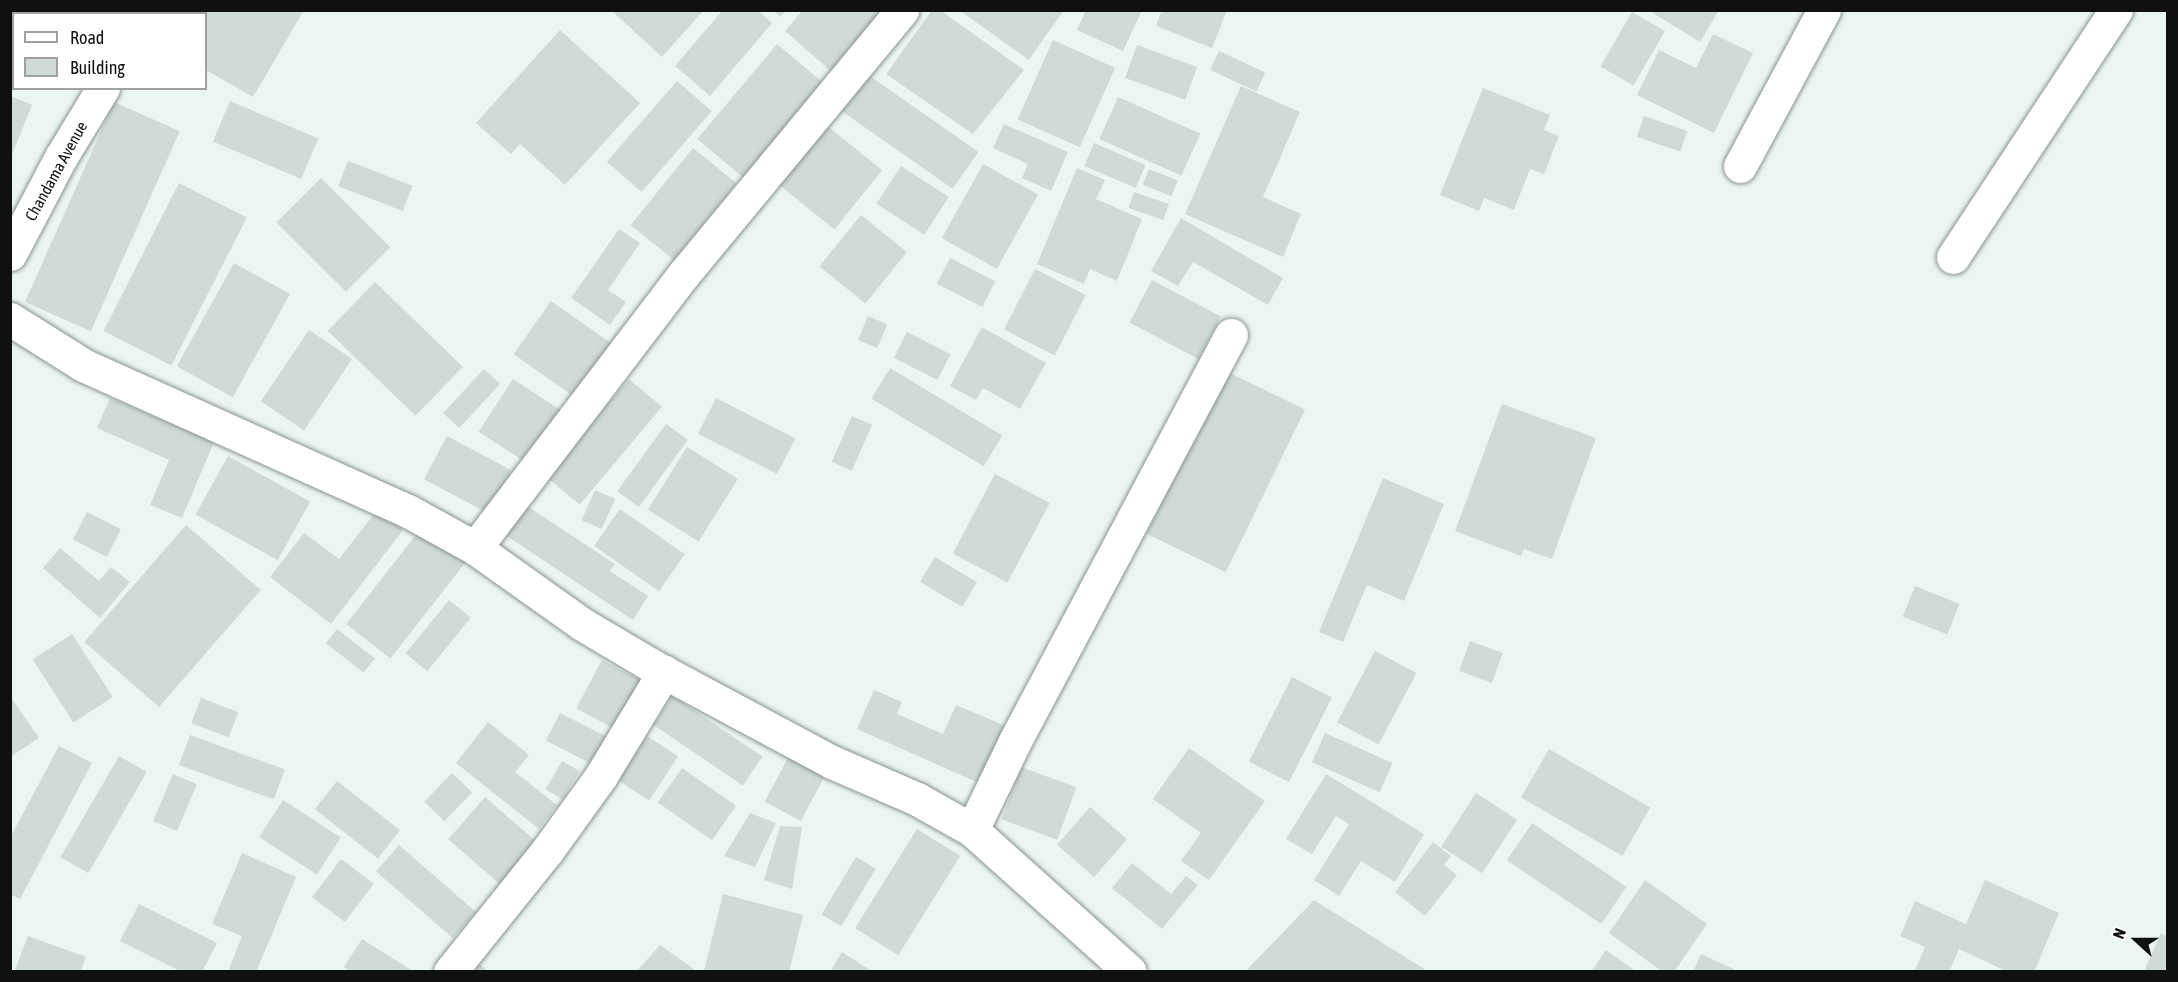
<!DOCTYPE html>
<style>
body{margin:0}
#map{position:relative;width:2178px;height:982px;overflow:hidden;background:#ebf6f2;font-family:"Asap Condensed",sans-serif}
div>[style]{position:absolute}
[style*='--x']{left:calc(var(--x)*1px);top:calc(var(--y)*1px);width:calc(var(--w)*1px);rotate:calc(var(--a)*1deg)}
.building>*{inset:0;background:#d0dbd7;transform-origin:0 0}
.roads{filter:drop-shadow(0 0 2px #899390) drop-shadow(0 0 2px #899390)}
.minor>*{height:33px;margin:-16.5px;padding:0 16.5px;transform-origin:16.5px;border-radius:16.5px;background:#fff}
.tertiary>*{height:33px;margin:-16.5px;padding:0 16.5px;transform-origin:16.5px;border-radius:16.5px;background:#fff}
span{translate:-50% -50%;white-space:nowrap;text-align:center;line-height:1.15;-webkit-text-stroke:5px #fff;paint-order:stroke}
.street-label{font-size:16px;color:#0e1110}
.frame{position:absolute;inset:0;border:12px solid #0e1110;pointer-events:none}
.legend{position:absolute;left:12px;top:12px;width:195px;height:78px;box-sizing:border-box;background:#fff;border:2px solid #9fa09f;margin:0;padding:8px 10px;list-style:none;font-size:18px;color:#0e1110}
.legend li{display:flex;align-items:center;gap:12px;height:30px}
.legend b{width:30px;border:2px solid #9fa09f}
.north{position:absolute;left:2106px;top:910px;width:60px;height:60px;-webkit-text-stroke:4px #fff;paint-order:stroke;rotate:291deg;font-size:16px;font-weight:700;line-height:24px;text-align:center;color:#0e1110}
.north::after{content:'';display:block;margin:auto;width:21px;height:27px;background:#0e1110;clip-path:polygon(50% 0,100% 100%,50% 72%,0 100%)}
</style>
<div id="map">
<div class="building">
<div style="clip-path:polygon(181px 10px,304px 10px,253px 97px,206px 70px,206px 14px,179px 14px)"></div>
<div style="clip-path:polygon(611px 10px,704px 10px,662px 57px)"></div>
<div style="clip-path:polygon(723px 10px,758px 10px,772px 23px,710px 96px,675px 66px)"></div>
<div style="clip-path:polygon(773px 10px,786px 10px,780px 17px)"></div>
<div style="clip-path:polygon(803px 10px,892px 10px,835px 75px,785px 31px)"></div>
<div style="clip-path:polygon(932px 10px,940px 10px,1024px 70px,973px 134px,886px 74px)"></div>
<div style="clip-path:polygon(959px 10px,1064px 10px,1029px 60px)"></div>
<div style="clip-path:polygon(1086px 10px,1142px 10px,1123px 51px,1077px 30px)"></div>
<div style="clip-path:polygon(1162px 10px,1227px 10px,1212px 48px,1156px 26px)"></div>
<div style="clip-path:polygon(1648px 10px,1719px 10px,1700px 42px)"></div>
<div style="left:1632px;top:12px;width:38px;height:63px;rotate:30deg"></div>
<div style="clip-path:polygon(560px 30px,640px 103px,565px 185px,520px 144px,511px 154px,476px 123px)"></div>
<div style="clip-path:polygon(1713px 34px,1753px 53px,1714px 133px,1637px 95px,1659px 50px,1696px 68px)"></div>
<div style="left:10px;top:39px;width:4px;height:32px;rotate:14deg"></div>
<div style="left:1053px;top:40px;width:68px;height:87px;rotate:24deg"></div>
<div style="left:777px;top:44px;width:65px;height:124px;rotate:40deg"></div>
<div style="left:1137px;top:45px;width:64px;height:35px;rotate:20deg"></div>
<div style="left:1219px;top:51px;width:51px;height:21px;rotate:25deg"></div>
<div style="left:867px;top:74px;width:136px;height:45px;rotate:35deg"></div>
<div style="left:677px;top:81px;width:46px;height:107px;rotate:41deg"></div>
<div style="clip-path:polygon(1241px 86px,1300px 112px,1263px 197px,1301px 214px,1283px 257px,1185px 214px)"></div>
<div style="clip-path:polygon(1483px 88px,1550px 115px,1544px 130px,1559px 136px,1544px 174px,1530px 169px,1514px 210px,1484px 198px,1479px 211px,1440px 195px)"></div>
<div style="clip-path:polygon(10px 96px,32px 105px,11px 157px,10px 157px)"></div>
<div style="left:1118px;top:97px;width:90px;height:46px;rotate:24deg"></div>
<div style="left:230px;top:101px;width:96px;height:44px;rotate:23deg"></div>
<div style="left:114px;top:102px;width:72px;height:219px;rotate:24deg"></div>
<div style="left:1644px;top:116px;width:46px;height:22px;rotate:19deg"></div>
<div style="left:820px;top:120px;width:80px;height:76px;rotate:39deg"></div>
<div style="clip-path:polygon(1004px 124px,1068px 152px,1051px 191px,1022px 178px,1028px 164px,993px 148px)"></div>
<div style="left:1094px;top:143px;width:56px;height:25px;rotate:23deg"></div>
<div style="left:693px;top:148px;width:56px;height:99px;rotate:39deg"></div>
<div style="left:348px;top:161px;width:69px;height:27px;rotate:21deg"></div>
<div style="left:983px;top:164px;width:63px;height:85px;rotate:29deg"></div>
<div style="left:901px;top:166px;width:57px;height:45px;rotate:33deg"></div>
<div style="clip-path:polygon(1077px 168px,1105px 180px,1096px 199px,1142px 219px,1117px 281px,1090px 269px,1084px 284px,1037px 264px)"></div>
<div style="left:1149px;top:169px;width:31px;height:17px;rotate:22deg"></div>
<div style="left:321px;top:178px;width:98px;height:63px;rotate:45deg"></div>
<div style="left:179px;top:183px;width:76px;height:166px;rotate:27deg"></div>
<div style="left:1134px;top:192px;width:37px;height:17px;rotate:19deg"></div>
<div style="left:861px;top:215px;width:59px;height:66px;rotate:39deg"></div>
<div style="clip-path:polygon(1181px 218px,1283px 278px,1268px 305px,1193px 262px,1178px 286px,1151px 271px)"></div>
<div style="clip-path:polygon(619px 229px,640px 243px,608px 290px,626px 302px,610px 325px,571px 298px)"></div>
<div style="left:950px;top:258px;width:51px;height:29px;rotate:27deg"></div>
<div style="left:234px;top:263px;width:64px;height:118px;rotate:29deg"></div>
<div style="left:1035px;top:269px;width:57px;height:68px;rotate:27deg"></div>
<div style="left:1152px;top:280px;width:78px;height:48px;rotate:28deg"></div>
<div style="left:375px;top:282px;width:122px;height:68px;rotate:44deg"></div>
<div style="left:551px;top:301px;width:77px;height:65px;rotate:35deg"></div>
<div style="left:868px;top:316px;width:21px;height:26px;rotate:23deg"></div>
<div style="clip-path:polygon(982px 327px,1046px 363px,1020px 409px,983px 388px,976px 400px,950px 386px)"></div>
<div style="left:309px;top:330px;width:52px;height:86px;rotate:34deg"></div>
<div style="left:907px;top:332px;width:49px;height:29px;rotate:27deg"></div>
<div style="left:890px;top:368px;width:131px;height:36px;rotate:31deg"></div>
<div style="left:484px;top:369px;width:22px;height:60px;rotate:43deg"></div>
<div style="left:1226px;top:371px;width:88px;height:181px;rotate:26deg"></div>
<div style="left:513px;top:379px;width:59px;height:63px;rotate:33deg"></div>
<div style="left:629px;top:379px;width:43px;height:128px;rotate:40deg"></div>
<div style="clip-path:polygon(110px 398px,214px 442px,182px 518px,150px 505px,169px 460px,97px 428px)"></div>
<div style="left:716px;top:398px;width:89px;height:40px;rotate:27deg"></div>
<div style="clip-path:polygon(1502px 404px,1596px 438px,1552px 559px,1524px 549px,1521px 556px,1455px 531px)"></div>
<div style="left:852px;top:416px;width:22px;height:50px;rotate:24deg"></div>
<div style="left:666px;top:424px;width:27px;height:83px;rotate:36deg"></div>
<div style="left:447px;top:436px;width:73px;height:49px;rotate:28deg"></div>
<div style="left:687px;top:447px;width:60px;height:74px;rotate:32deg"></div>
<div style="left:228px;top:456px;width:94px;height:67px;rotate:29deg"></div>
<div style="left:995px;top:474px;width:62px;height:90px;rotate:28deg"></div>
<div style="clip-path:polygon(1383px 478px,1444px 504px,1404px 601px,1367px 585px,1343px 642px,1319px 632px)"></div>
<div style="left:595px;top:490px;width:22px;height:33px;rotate:24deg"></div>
<div style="clip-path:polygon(524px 504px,615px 564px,610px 571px,648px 596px,633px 620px,504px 534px)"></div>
<div style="left:620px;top:509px;width:79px;height:45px;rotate:35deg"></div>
<div style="clip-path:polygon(377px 510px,403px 530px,331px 624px,270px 577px,304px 533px,339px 559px)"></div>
<div style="left:87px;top:512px;width:38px;height:31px;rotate:27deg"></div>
<div style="left:186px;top:525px;width:99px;height:155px;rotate:41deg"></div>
<div style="left:422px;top:527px;width:56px;height:123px;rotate:38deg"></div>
<div style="clip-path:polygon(60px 548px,99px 581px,111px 567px,130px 582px,100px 618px,43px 568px)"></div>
<div style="left:935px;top:557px;width:49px;height:29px;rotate:31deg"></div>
<div style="left:1915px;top:586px;width:48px;height:33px;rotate:22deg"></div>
<div style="left:449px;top:600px;width:28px;height:69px;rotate:39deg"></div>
<div style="left:337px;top:629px;width:48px;height:18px;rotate:38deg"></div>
<div style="left:72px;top:634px;width:75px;height:47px;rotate:57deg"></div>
<div style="left:1470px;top:641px;width:35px;height:32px;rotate:20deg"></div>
<div style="left:1375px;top:651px;width:47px;height:81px;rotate:28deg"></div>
<div style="left:602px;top:660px;width:51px;height:55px;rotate:28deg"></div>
<div style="left:1292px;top:677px;width:45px;height:95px;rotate:27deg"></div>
<div style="clip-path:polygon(874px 690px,902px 702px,897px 714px,943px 734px,956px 705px,1006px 726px,981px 784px,857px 729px)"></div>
<div style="clip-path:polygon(10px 696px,39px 738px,10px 757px)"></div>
<div style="left:673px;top:696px;width:108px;height:35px;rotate:34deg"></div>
<div style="left:201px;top:698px;width:40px;height:27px;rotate:21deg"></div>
<div style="left:560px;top:713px;width:54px;height:31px;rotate:27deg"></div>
<div style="clip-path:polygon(488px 722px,529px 755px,515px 772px,557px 805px,539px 829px,456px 763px)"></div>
<div style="left:1325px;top:733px;width:74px;height:32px;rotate:24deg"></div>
<div style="left:190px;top:735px;width:101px;height:32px;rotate:20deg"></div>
<div style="left:647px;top:736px;width:37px;height:53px;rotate:33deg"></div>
<div style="clip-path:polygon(59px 746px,92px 763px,20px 899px,10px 894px,10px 838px)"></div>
<div style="clip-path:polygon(1189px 748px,1265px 801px,1209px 880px,1181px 861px,1201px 833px,1153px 799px)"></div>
<div style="left:1549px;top:749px;width:117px;height:56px;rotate:30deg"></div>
<div style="left:790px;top:754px;width:41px;height:54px;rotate:28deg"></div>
<div style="left:119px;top:756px;width:32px;height:117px;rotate:30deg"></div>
<div style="left:562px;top:761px;width:20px;height:33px;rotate:30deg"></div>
<div style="left:1021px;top:767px;width:59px;height:56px;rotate:20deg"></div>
<div style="left:682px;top:768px;width:66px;height:42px;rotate:35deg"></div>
<div style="left:452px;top:773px;width:28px;height:40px;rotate:44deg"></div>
<div style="left:173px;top:774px;width:26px;height:51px;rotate:23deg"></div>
<div style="clip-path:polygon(1326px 774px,1424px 834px,1395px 882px,1361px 861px,1339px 896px,1314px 880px,1349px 824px,1336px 816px,1312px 854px,1286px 839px)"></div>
<div style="left:337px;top:781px;width:80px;height:36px;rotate:38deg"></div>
<div style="left:1476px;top:793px;width:49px;height:64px;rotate:33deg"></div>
<div style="left:485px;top:797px;width:68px;height:56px;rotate:41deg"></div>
<div style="left:283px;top:800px;width:69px;height:44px;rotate:33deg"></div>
<div style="left:1090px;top:807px;width:49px;height:50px;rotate:41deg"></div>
<div style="clip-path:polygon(750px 813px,776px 823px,755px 867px,724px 856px)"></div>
<div style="left:1532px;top:823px;width:114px;height:45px;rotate:34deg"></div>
<div style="clip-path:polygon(780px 826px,802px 827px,792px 889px,764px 880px)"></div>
<div style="left:917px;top:829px;width:51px;height:117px;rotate:32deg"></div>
<div style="clip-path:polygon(1433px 842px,1451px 856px,1444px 865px,1457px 875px,1425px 916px,1395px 892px)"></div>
<div style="left:399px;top:845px;width:102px;height:35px;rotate:41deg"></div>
<div style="clip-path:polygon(242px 853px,296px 877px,256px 972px,228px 972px,242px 936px,212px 924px)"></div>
<div style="left:856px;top:857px;width:23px;height:67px;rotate:31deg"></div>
<div style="left:341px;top:859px;width:41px;height:48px;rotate:37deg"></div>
<div style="clip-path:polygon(1132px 863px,1171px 894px,1186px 876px,1198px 885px,1162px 929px,1112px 888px)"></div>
<div style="clip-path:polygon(1645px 880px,1707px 924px,1674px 972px,1663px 972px,1609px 933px)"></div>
<div style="clip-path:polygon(1985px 880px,2059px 913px,2034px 972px,2008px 972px,1959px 949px,1949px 972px,1914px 972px,1925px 947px,1900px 936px,1915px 901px,1966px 924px)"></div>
<div style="clip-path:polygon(723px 894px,803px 915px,789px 972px,704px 971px)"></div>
<div style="clip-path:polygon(1314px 900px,1429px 972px,1245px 972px)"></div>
<div style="clip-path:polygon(139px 904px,217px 943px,202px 972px,182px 972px,120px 941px)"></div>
<div style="clip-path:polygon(2161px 933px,2168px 937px,2168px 964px,2164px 972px,2151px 972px,2145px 969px)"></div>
<div style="clip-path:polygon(28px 936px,86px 957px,80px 972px,14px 972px)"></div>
<div style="clip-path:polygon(362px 939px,411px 970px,351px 972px,344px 967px)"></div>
<div style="clip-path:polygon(660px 945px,698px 972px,636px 972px)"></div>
<div style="clip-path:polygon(1606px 950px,1637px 972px,1591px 972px)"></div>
<div style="clip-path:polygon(842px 952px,873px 972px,830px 972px)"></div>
<div style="clip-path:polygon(1701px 954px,1740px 972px,1693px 972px)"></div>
<div style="clip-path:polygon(476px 961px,489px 972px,468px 972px)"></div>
</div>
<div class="roads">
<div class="minor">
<div style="--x:1740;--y:166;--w:177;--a:-61.7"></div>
<div style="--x:1953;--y:257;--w:296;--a:-56.6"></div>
<div style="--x:10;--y:319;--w:86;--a:32.2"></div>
<div style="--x:83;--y:365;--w:356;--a:24.2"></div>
<div style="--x:408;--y:511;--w:77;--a:28.9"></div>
<div style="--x:475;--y:548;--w:131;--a:35.4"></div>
<div style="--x:582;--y:624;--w:80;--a:30.7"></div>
<div style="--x:651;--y:665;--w:205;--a:28.2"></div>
<div style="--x:832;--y:762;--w:93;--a:23.5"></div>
<div style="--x:917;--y:799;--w:63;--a:29.4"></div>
<div style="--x:972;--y:830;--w:212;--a:41.9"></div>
<div style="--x:475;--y:548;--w:343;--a:-52.7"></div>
<div style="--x:683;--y:275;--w:344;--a:-50.4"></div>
<div style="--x:972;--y:830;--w:99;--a:-64.2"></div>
<div style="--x:1015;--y:741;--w:460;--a:-62"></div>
<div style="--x:450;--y:972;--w:155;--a:-51.3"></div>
<div style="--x:547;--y:851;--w:92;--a:-54.2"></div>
<div style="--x:601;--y:776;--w:122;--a:-58.8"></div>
</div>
<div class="tertiary">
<div style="--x:149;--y:14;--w:4;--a:-76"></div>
<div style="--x:10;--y:254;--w:110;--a:-62.3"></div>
<div style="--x:61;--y:157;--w:81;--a:-58.7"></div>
</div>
</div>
<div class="street-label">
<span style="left:56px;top:171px;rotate:-61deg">Chandama Avenue</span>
</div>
<div class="frame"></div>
<ul class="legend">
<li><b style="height:8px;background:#fff"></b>Road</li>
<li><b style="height:16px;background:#d0dbd7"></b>Building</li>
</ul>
<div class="north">N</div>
</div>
